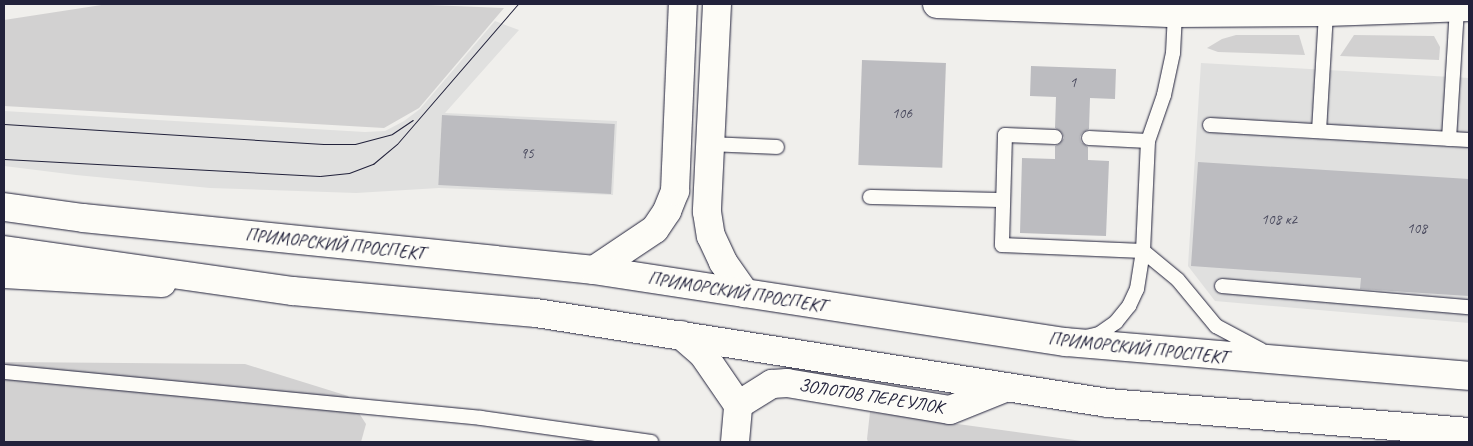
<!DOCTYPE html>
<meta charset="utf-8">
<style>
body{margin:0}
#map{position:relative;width:1473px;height:446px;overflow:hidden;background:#f0efec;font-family:Caveat,sans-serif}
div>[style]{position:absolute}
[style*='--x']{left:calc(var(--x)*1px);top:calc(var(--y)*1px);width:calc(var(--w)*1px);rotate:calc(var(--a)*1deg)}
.built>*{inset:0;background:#e0e0df}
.green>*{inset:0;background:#d2d1d1}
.building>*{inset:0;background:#bcbcc0;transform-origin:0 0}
.roads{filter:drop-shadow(0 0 1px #22223b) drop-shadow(0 0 1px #22223b)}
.service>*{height:14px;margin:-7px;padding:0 7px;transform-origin:7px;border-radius:7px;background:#fdfcf7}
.minor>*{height:28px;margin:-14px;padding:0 14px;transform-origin:14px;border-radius:14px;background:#fdfcf7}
.secondary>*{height:28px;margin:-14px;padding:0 14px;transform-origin:14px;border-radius:14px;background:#fdfcf7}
.primary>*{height:28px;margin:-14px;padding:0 14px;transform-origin:14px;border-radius:14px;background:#fdfcf7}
.tram>*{height:1px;margin:-0.5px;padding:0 0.5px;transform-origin:0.5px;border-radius:0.5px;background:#22223b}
span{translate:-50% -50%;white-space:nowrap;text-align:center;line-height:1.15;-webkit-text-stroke:4.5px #fdfcf7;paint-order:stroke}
.number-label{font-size:15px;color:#48485c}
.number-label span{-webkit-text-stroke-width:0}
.street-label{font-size:18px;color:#22223b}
.frame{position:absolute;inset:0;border:5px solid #22223b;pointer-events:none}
</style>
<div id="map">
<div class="built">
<div style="clip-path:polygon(495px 21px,519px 30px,445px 113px,617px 121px,613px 195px,439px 188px,356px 193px,210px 188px,76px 175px,4px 166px,4px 111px,365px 132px,385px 131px,404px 121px,420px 109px)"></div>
<div style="clip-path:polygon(1201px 63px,1469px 78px,1469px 323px,1215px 301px,1188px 266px)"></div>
</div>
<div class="green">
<div style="clip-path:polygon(108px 4px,403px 4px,504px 8px,419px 108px,384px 128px,4px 106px,4px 20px)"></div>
<div style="clip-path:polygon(1236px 35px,1299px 35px,1305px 55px,1218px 52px,1207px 48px,1222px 39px)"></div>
<div style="clip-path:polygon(1354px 35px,1434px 36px,1440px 47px,1439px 60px,1340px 56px)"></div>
<div style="clip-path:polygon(4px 362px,245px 364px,348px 396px,366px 424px,361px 442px,4px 442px)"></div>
<div style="clip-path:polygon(870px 412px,1089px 442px,868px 442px,867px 439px)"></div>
</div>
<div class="building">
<div style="left:862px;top:60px;width:84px;height:105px;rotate:2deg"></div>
<div style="clip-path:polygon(1031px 66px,1116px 69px,1115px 99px,1090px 98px,1089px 129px,1082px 133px,1080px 137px,1081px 142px,1088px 147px,1088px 160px,1109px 161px,1106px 236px,1020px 233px,1022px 158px,1055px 159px,1055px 146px,1059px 144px,1064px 138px,1062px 133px,1055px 128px,1056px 97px,1030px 96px)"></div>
<div style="left:442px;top:115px;width:173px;height:70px;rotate:3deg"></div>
<div style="clip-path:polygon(1198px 162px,1469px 179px,1469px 296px,1360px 289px,1361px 278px,1191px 266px)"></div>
</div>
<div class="roads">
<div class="service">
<div style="--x:1210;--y:125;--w:259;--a:3.3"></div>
<div style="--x:1319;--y:131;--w:119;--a:-86.6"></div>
<div style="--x:1055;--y:137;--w:50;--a:-177.7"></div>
<div style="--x:1005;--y:135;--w:110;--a:91.6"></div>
<div style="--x:1002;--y:245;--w:141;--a:2.4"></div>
<div style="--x:1143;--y:251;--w:45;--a:39.6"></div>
<div style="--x:1178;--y:280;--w:60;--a:50.4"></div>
<div style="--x:1216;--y:326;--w:51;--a:28.1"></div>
<div style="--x:1089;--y:138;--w:59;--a:2.9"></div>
<div style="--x:1449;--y:139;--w:131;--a:-86.5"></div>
<div style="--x:710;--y:144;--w:67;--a:2.6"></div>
<div style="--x:870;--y:197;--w:133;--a:1.3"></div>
<div style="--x:1222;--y:286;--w:248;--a:4.9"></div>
<div style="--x:1086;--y:337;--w:13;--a:-13"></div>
<div style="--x:1099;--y:334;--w:21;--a:-35"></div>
<div style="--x:1116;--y:322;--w:21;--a:-51"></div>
<div style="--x:1129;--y:306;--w:19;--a:-65"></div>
<div style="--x:1137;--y:289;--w:38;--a:-81"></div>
<div style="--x:1143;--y:251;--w:110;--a:-87.4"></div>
<div style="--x:1148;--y:141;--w:49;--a:-70.8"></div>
<div style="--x:1164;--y:95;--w:43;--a:-77.9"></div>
<div style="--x:1173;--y:53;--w:40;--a:-87.1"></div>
<div style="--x:4;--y:372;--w:479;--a:5.5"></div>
<div style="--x:481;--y:418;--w:172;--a:8"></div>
</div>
<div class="minor">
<div style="--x:717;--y:4;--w:208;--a:92.8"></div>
<div style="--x:707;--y:212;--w:24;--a:81"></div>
<div style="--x:711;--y:236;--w:29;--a:65"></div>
<div style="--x:723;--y:262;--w:38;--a:55"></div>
<div style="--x:594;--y:270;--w:73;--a:-33.9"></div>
<div style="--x:655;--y:229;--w:22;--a:-56"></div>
<div style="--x:667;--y:211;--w:22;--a:-68"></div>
<div style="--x:675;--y:191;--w:187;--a:-87.6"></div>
<div style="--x:681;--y:335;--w:29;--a:41"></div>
<div style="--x:703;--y:354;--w:62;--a:55.5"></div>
<div style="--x:738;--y:405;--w:40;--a:-32"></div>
<div style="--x:772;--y:384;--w:15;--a:-4"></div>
<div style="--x:787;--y:383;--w:165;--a:9.4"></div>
<div style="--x:950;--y:410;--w:61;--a:-22"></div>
<div style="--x:735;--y:442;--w:37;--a:-85"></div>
</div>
<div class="secondary">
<div style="--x:937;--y:4;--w:238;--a:2.2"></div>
<div style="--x:1175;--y:13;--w:151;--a:-0.4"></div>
<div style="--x:1326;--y:12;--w:143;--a:-2"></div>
<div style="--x:4;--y:274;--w:158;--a:3.3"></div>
</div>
<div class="primary">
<div style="--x:4;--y:207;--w:80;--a:7.9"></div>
<div style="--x:83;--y:218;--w:514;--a:5.81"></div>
<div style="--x:594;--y:270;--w:477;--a:8.7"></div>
<div style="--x:1066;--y:342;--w:404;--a:4.8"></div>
<div style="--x:4;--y:250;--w:292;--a:8.1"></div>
<div style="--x:293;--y:291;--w:244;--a:5.2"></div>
<div style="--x:536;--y:313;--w:579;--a:8.94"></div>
<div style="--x:1108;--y:403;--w:362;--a:4.6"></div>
</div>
</div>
<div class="tram">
<div style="--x:4;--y:124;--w:320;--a:3.6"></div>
<div style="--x:323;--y:144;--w:32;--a:0"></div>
<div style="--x:355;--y:144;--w:38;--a:-15"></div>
<div style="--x:392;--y:134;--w:25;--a:-34"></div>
<div style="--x:4;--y:159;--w:316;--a:3.1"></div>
<div style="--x:320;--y:176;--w:29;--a:-6"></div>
<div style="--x:349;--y:173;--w:26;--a:-21"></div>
<div style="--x:373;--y:164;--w:31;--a:-40"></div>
<div style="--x:397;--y:144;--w:185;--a:-49.2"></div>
</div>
<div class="number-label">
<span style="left:1073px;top:83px">1</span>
<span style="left:902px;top:114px">106</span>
<span style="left:527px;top:154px">95</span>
<span style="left:1279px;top:220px">108 к2</span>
<span style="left:1417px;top:229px">108</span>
</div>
<div class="street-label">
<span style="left:335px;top:244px;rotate:6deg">ПРИМОРСКИЙ ПРОСПЕКТ</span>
<span style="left:737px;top:292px;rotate:9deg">ПРИМОРСКИЙ ПРОСПЕКТ</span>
<span style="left:1138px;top:348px;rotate:6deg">ПРИМОРСКИЙ ПРОСПЕКТ</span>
<span style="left:871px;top:396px;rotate:9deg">ЗОЛОТОВ ПЕРЕУЛОК</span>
</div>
<div class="frame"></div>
</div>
